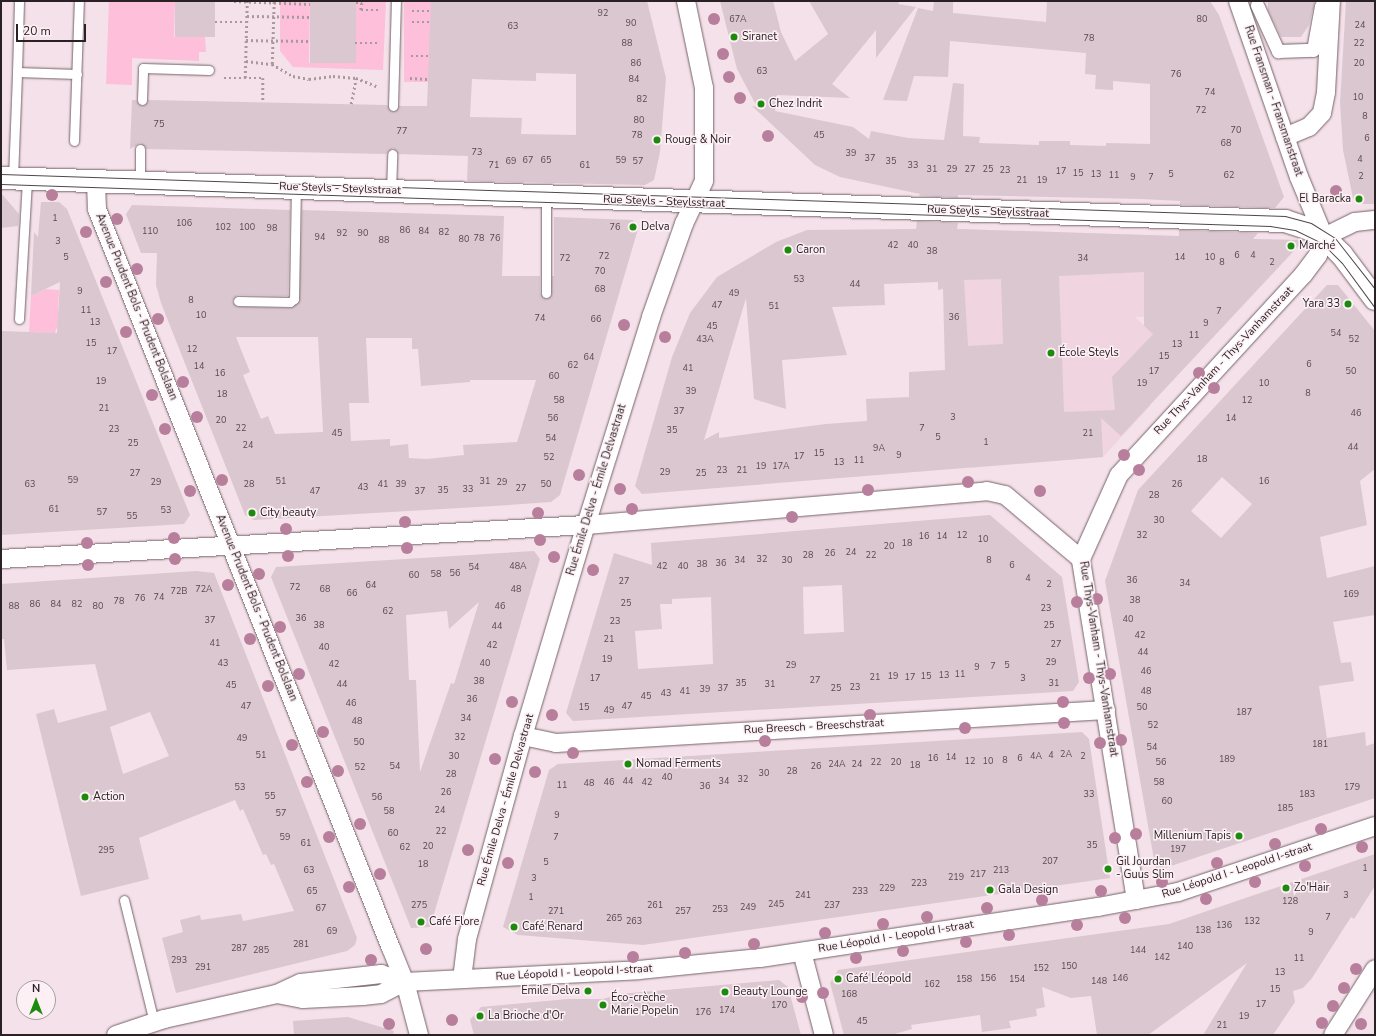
<!DOCTYPE html>
<meta charset="utf-8">
<style>
body{margin:0}
#map{position:relative;width:1376px;height:1036px;overflow:hidden;background:#f5e1e9;font-family:"Nunito Sans",sans-serif}
div>[style]{position:absolute}
[style*='--x']{left:calc(var(--x)*1px);top:calc(var(--y)*1px);width:calc(var(--w)*1px);rotate:calc(var(--a)*1deg)}
.built>*{inset:0;background:#f0d4df}
.green>*{inset:0;background:#fdbfd9;transform-origin:0 0}
.building>*{inset:0;background:#dbc7cf;transform-origin:0 0}
.path>*{height:2.5px;margin-top:-1.25px;transform-origin:0;background:repeating-linear-gradient(90deg,#a8999f 0 2px,transparent 0 5px)}
.roads{filter:drop-shadow(0 0 1px #75636a) drop-shadow(0 0 1px #75636a)}
.service>*{height:9px;margin:-4.5px;padding:0 4.5px;transform-origin:4.5px;border-radius:4.5px;background:#fff}
.pedestrian>*{height:13px;margin:-6.5px;padding:0 6.5px;transform-origin:6.5px;border-radius:6.5px;background:#fff}
.minor>*{height:18px;margin:-9px;padding:0 9px;transform-origin:9px;border-radius:9px;background:#fff}
.tertiary>*{height:22px;margin:-11px;padding:0 11px;transform-origin:11px;border-radius:11px;background:#fff}
.tram>*{height:1px;margin:-0.5px;padding:0 0.5px;transform-origin:0.5px;border-radius:0.5px;background:#51474a}
.trees>*{width:12px;height:12px;margin:-6px;border-radius:50%;background:#b77f9b}
.dots>*{width:11px;height:11px;translate:-50% -50%;box-sizing:border-box;border:2px solid #fdf0f5;border-radius:50%}
span{translate:-50% -50%;white-space:nowrap;text-align:center;line-height:1.15;-webkit-text-stroke:3px #fdf0f5;paint-order:stroke}
.number-label{font-size:9px;color:#564a4f}
.number-label span{-webkit-text-stroke-width:0}
.poi-label{font-size:11px;color:#292124}
.left{translate:0 -50%;text-align:left}
.right{translate:-100% -50%;text-align:right}
.street-label{font-size:11px;color:#292124}
.frame{position:absolute;inset:0;border:2px solid #292124;pointer-events:none}
.north{position:absolute;left:16px;top:980px;width:40px;height:40px;box-sizing:border-box;background:#fdf0f5;border:1px solid #a89da1;border-radius:50%;rotate:0deg;font-size:11px;font-weight:700;line-height:16px;text-align:center;color:#292124}
.north::after{content:'';display:block;margin:auto;width:14px;height:18px;background:#1c8b0d;clip-path:polygon(50% 0,100% 100%,50% 72%,0 100%)}
.scale{position:absolute;left:16px;top:24px;width:70px;height:18px;box-sizing:border-box;border:2px solid #292124;border-top:0;padding-left:5px;font-size:12px;line-height:14px;white-space:nowrap;color:#292124;-webkit-text-stroke:3px #fdf0f5;paint-order:stroke}
</style>
<div id="map">
<div class="built">
<div style="clip-path:polygon(962px 229px,1171px 236px,1175px 316px,1135px 317px,1153px 334px,1129px 359px,1121px 374px,1151px 405px,1103px 457px,970px 468px)"></div>
</div>
<div class="green">
<div style="clip-path:polygon(109px 1px,175px 1px,174px 37px,205px 37px,206px 52px,199px 52px,199px 61px,132px 58px,132px 85px,106px 84px)"></div>
<div style="clip-path:polygon(280px 1px,310px 1px,309px 63px,355px 63px,356px 1px,386px 1px,383px 70px,293px 67px,280px 51px)"></div>
<div style="left:404px;top:1px;width:27px;height:81px"></div>
<div style="clip-path:polygon(46px 289px,59px 290px,58px 309px,62px 326px,56px 329px,55px 333px,29px 332px,31px 296px)"></div>
</div>
<div class="building">
<div style="left:175px;top:1px;width:40px;height:36px"></div>
<div style="left:310px;top:1px;width:46px;height:62px"></div>
<div style="clip-path:polygon(evenodd,431px 1px,647px 1px,666px 78px,660px 152px,654px 180px,645px 185px,467px 181px,468px 156px,398px 154px,393px 148px,386px 154px,146px 149px,140px 143px,130px 149px,132px 100px,136px 100px,142px 106px,148px 100px,387px 105px,393px 112px,399px 106px,427px 106px,431px 1px,536px 73px,576px 74px,576px 135px,521px 134px,522px 118px,470px 117px,472px 79px,536px 81px,536px 73px)"></div>
<div style="clip-path:polygon(720px 1px,773px 1px,781px 32px,795px 61px,828px 34px,809px 1px,900px 1px,898px 4px,916px 7px,876px 58px,876px 30px,832px 84px,850px 98px,777px 95px,775px 111px,853px 127px,869px 139px,871px 131px,908px 138px,944px 140px,953px 83px,964px 84px,963px 136px,980px 137px,979px 143px,1039px 145px,1039px 141px,1070px 141px,1070px 145px,1106px 146px,1106px 143px,1150px 144px,1150px 84px,1113px 81px,1113px 90px,1095px 89px,1096px 75px,1085px 74px,1086px 53px,950px 41px,948px 77px,914px 76px,907px 101px,883px 100px,918px 8px,933px 11px,934px 1px,953px 1px,953px 13px,1046px 22px,1047px 1px,1210px 1px,1219px 15px,1284px 197px,1275px 208px,1180px 205px,1180px 201px,1141px 199px,958px 195px,958px 198px,919px 196px,920px 194px,840px 177px,815px 165px,752px 106px,757px 107px,737px 69px)"></div>
<div style="clip-path:polygon(1268px 1px,1315px 1px,1309px 25px,1301px 37px,1281px 37px,1268px 10px)"></div>
<div style="clip-path:polygon(1346px 1px,1375px 1px,1375px 204px,1361px 204px,1353px 198px,1343px 150px,1340px 103px)"></div>
<div style="clip-path:polygon(1px 193px,19px 214px,18px 226px,1px 228px)"></div>
<div style="clip-path:polygon(41px 202px,59px 202px,67px 209px,190px 515px,184px 524px,1px 535px,1px 331px,57px 333px,60px 282px,31px 296px,34px 232px,38px 237px)"></div>
<div style="clip-path:polygon(evenodd,132px 205px,290px 210px,288px 296px,238px 295px,232px 301px,238px 307px,290px 308px,299px 302px,302px 210px,504px 216px,502px 276px,540px 276px,540px 293px,546px 299px,551px 296px,552px 276px,554px 276px,554px 217px,633px 220px,638px 229px,560px 495px,551px 502px,494px 506px,254px 520px,245px 515px,161px 303px,156px 285px,157px 253px,141px 253px,126px 214px,132px 205px,236px 337px,318px 337px,323px 432px,275px 434px,268px 416px,261px 419px,243px 375px,250px 372px,236px 337px,132px 205px,366px 338px,412px 338px,412px 349px,418px 349px,421px 386px,470px 382px,470px 380px,536px 380px,517px 442px,463px 445px,464px 455px,427px 459px,409px 458px,408px 444px,390px 446px,390px 439px,351px 441px,349px 403px,369px 403px,366px 338px)"></div>
<div style="clip-path:polygon(evenodd,917px 221px,958px 223px,957px 229px,1179px 236px,1179px 230px,1258px 233px,1253px 239px,1304px 240px,1121px 436px,1101px 418px,1103px 457px,642px 494px,635px 486px,672px 357px,690px 313px,717px 277px,776px 242px,807px 230px,916px 229px,917px 221px,1144px 272px,1144px 326px,1153px 334px,1112px 377px,1115px 410px,1064px 412px,1059px 276px,1144px 272px,917px 221px,1001px 279px,1003px 344px,968px 346px,964px 280px,1001px 279px,917px 221px,938px 282px,938px 290px,943px 289px,945px 370px,909px 372px,909px 397px,866px 399px,867px 421px,826px 424px,719px 438px,719px 432px,704px 440px,746px 298px,754px 399px,786px 409px,782px 360px,847px 355px,832px 307px,885px 305px,884px 284px,938px 282px)"></div>
<div style="clip-path:polygon(evenodd,1327px 285px,1338px 285px,1375px 331px,1375px 469px,1360px 481px,1367px 525px,1320px 537px,1327px 578px,1375px 566px,1375px 615px,1333px 622px,1341px 663px,1351px 662px,1354px 681px,1319px 686px,1327px 738px,1365px 732px,1366px 746px,1375px 743px,1375px 798px,1156px 871px,1105px 581px,1138px 490px,1327px 285px,1222px 477px,1252px 504px,1221px 538px,1191px 511px,1222px 477px)"></div>
<div style="clip-path:polygon(evenodd,990px 515px,1062px 577px,1079px 682px,1073px 691px,573px 721px,566px 713px,614px 553px,652px 565px,651px 543px,990px 515px,842px 585px,844px 632px,804px 634px,803px 587px,842px 585px,990px 515px,711px 597px,713px 664px,638px 669px,635px 631px,662px 629px,660px 604px,672px 604px,672px 599px,711px 597px)"></div>
<div style="clip-path:polygon(evenodd,534px 551px,540px 559px,430px 927px,411px 928px,271px 577px,276px 567px,534px 551px,479px 602px,454px 684px,451px 683px,420px 772px,416px 680px,409px 680px,406px 615px,447px 611px,449px 629px,479px 602px)"></div>
<div style="clip-path:polygon(evenodd,196px 571px,214px 573px,357px 938px,355px 945px,347px 951px,176px 993px,162px 938px,183px 932px,180px 920px,200px 915px,201px 920px,241px 914px,243px 921px,294px 911px,274px 864px,271px 865px,266px 854px,263px 855px,243px 809px,240px 811px,235px 800px,139px 838px,149px 879px,81px 896px,36px 714px,54px 709px,58px 723px,107px 710px,95px 664px,7px 670px,4px 639px,1px 639px,1px 584px,196px 571px,150px 712px,169px 756px,123px 774px,110px 727px,150px 712px)"></div>
<div style="clip-path:polygon(1082px 732px,1089px 739px,1110px 878px,643px 945px,518px 935px,503px 927px,549px 770px,558px 764px)"></div>
<div style="clip-path:polygon(1375px 854px,1375px 886px,1354px 919px,1351px 917px,1312px 978px,1303px 988px,1293px 991px,1295px 1002px,1273px 1035px,1203px 1035px,1247px 963px,1148px 1035px,1097px 1035px,1091px 996px,1071px 998px,1042px 987px,1045px 1007px,1036px 1009px,1037px 1016px,1009px 1021px,1011px 1028px,982px 1032px,980px 1015px,911px 1025px,912px 1029px,891px 1035px,844px 1035px,830px 983px,838px 970px,1169px 924px)"></div>
<div style="clip-path:polygon(779px 980px,788px 987px,801px 1035px,474px 1035px,470px 1020px,481px 1007px,568px 999px,603px 999px,620px 994px)"></div>
<div style="clip-path:polygon(348px 1017px,394px 1031px,393px 1035px,294px 1035px,293px 1021px)"></div>
</div>
<div class="path">
<div style="--x:234;--y:1;--w:76;--a:2.3"></div>
<div style="--x:356;--y:3;--w:6;--a:0"></div>
<div style="--x:362;--y:3;--w:7;--a:98"></div>
<div style="--x:361;--y:10;--w:20;--a:0"></div>
<div style="--x:412;--y:11;--w:19;--a:0"></div>
<div style="--x:247;--y:16;--w:63;--a:0.9"></div>
<div style="--x:215;--y:22;--w:32;--a:0"></div>
<div style="--x:412;--y:22;--w:18;--a:0"></div>
<div style="--x:246;--y:40;--w:63;--a:0.9"></div>
<div style="--x:355;--y:43;--w:23;--a:0"></div>
<div style="--x:411;--y:56;--w:18;--a:0"></div>
<div style="--x:246;--y:61;--w:26;--a:7"></div>
<div style="--x:272;--y:64;--w:24;--a:30"></div>
<div style="--x:293;--y:76;--w:16;--a:11"></div>
<div style="--x:309;--y:79;--w:24;--a:-7"></div>
<div style="--x:333;--y:76;--w:23;--a:5"></div>
<div style="--x:356;--y:78;--w:24;--a:22"></div>
<div style="--x:272;--y:64;--w:63;--a:-88.2"></div>
<div style="--x:224;--y:78;--w:39;--a:0"></div>
<div style="--x:263;--y:78;--w:24;--a:90"></div>
<div style="--x:245;--y:78;--w:77;--a:-88.5"></div>
<div style="--x:410;--y:78;--w:18;--a:3"></div>
<div style="--x:351;--y:104;--w:26;--a:-79"></div>
</div>
<div class="roads">
<div class="service">
<div style="--x:19;--y:1;--w:71;--a:91.6"></div>
<div style="--x:17;--y:72;--w:60;--a:1.9"></div>
<div style="--x:142;--y:100;--w:32;--a:-88"></div>
<div style="--x:143;--y:68;--w:66;--a:1.7"></div>
<div style="--x:393;--y:106;--w:105;--a:-88.4"></div>
<div style="--x:74;--y:141;--w:140;--a:-88"></div>
<div style="--x:13;--y:178;--w:106;--a:-87.8"></div>
<div style="--x:140;--y:183;--w:34;--a:-90"></div>
<div style="--x:391;--y:191;--w:37;--a:-88"></div>
<div style="--x:546;--y:293;--w:95;--a:-90"></div>
<div style="--x:238;--y:301;--w:52;--a:1.1"></div>
<div style="--x:290;--y:302;--w:5;--a:-37"></div>
<div style="--x:294;--y:299;--w:111;--a:-89"></div>
<div style="--x:19;--y:319;--w:140;--a:-86.7"></div>
<div style="--x:124;--y:900;--w:126;--a:76.2"></div>
</div>
<div class="pedestrian">
<div style="--x:1257;--y:5;--w:51;--a:65.5"></div>
<div style="--x:1278;--y:51;--w:35;--a:-2"></div>
<div style="--x:1313;--y:50;--w:45;--a:-79.7"></div>
</div>
<div class="minor">
<div style="--x:1238;--y:1;--w:186;--a:70.9"></div>
<div style="--x:1299;--y:177;--w:65;--a:67.4"></div>
<div style="--x:1285;--y:137;--w:26;--a:-23"></div>
<div style="--x:1309;--y:127;--w:19;--a:-47"></div>
<div style="--x:1322;--y:113;--w:21;--a:-79"></div>
<div style="--x:1326;--y:92;--w:91;--a:-86.9"></div>
<div style="--x:96;--y:182;--w:27;--a:88"></div>
<div style="--x:97;--y:209;--w:795;--a:68.31"></div>
<div style="--x:391;--y:948;--w:37;--a:68"></div>
<div style="--x:405;--y:982;--w:55;--a:75.2"></div>
<div style="--x:1324;--y:237;--w:34;--a:-26"></div>
<div style="--x:1355;--y:222;--w:20;--a:-6"></div>
<div style="--x:1;--y:559;--w:586;--a:-3.33"></div>
<div style="--x:586;--y:525;--w:402;--a:-4.8"></div>
<div style="--x:987;--y:491;--w:18;--a:13"></div>
<div style="--x:1005;--y:495;--w:99;--a:40.1"></div>
<div style="--x:523;--y:736;--w:34;--a:12"></div>
<div style="--x:556;--y:743;--w:551;--a:-3.43"></div>
<div style="--x:1136;--y:900;--w:345;--a:-99.2"></div>
<div style="--x:1081;--y:559;--w:92;--a:-65.7"></div>
<div style="--x:1119;--y:475;--w:272;--a:-47.4"></div>
<div style="--x:1303;--y:275;--w:25;--a:-53"></div>
<div style="--x:1318;--y:255;--w:19;--a:-72"></div>
<div style="--x:802;--y:952;--w:86;--a:75.2"></div>
<div style="--x:462;--y:979;--w:40;--a:-82.9"></div>
<div style="--x:467;--y:939;--w:211;--a:-74.6"></div>
<div style="--x:523;--y:736;--w:220;--a:-73.4"></div>
<div style="--x:586;--y:525;--w:218;--a:-72.6"></div>
<div style="--x:651;--y:317;--w:99;--a:-70.5"></div>
<div style="--x:684;--y:224;--w:47;--a:-65.1"></div>
<div style="--x:704;--y:181;--w:93;--a:-90"></div>
<div style="--x:704;--y:88;--w:89;--a:-101.7"></div>
<div style="--x:277;--y:994;--w:26;--a:11"></div>
<div style="--x:303;--y:999;--w:60;--a:-2.9"></div>
<div style="--x:363;--y:996;--w:18;--a:-6"></div>
<div style="--x:381;--y:994;--w:27;--a:-27"></div>
<div style="--x:405;--y:982;--w:234;--a:-2.9"></div>
<div style="--x:639;--y:970;--w:122;--a:-5.7"></div>
<div style="--x:760;--y:958;--w:342;--a:-8.6"></div>
<div style="--x:1098;--y:907;--w:81;--a:-10.6"></div>
<div style="--x:1178;--y:892;--w:208;--a:-18.5"></div>
<div style="--x:116;--y:1035;--w:51;--a:-18.4"></div>
<div style="--x:164;--y:1019;--w:116;--a:-12.5"></div>
<div style="--x:277;--y:994;--w:26;--a:-25"></div>
<div style="--x:301;--y:983;--w:81;--a:-6.4"></div>
<div style="--x:381;--y:974;--w:25;--a:18"></div>
<div style="--x:1333;--y:1035;--w:78;--a:-57.5"></div>
</div>
<div class="tertiary">
<div style="--x:1;--y:178;--w:1285;--a:1.92"></div>
<div style="--x:1285;--y:221;--w:23;--a:18"></div>
<div style="--x:1307;--y:228;--w:19;--a:28"></div>
<div style="--x:1324;--y:237;--w:25;--a:45"></div>
<div style="--x:1342;--y:255;--w:55;--a:53.1"></div>
</div>
</div>
<div class="tram">
<div style="--x:1;--y:174;--w:1285;--a:1.87"></div>
<div style="--x:1285;--y:216;--w:27;--a:15"></div>
<div style="--x:1311;--y:223;--w:28;--a:32"></div>
<div style="--x:1335;--y:238;--w:65;--a:51.9"></div>
<div style="--x:1;--y:184;--w:1270;--a:1.9"></div>
<div style="--x:1270;--y:226;--w:25;--a:9"></div>
<div style="--x:1295;--y:230;--w:30;--a:26"></div>
<div style="--x:1322;--y:243;--w:28;--a:45"></div>
<div style="--x:1342;--y:263;--w:56;--a:53.7"></div>
</div>
<div class="trees">
<div style="left:714px;top:19px"></div>
<div style="left:723px;top:54px"></div>
<div style="left:729px;top:77px"></div>
<div style="left:740px;top:98px"></div>
<div style="left:768px;top:136px"></div>
<div style="left:1336px;top:191px"></div>
<div style="left:52px;top:195px"></div>
<div style="left:117px;top:219px"></div>
<div style="left:86px;top:232px"></div>
<div style="left:137px;top:269px"></div>
<div style="left:106px;top:282px"></div>
<div style="left:158px;top:319px"></div>
<div style="left:624px;top:325px"></div>
<div style="left:126px;top:332px"></div>
<div style="left:665px;top:337px"></div>
<div style="left:1199px;top:373px"></div>
<div style="left:183px;top:382px"></div>
<div style="left:1214px;top:388px"></div>
<div style="left:152px;top:395px"></div>
<div style="left:197px;top:417px"></div>
<div style="left:165px;top:429px"></div>
<div style="left:1124px;top:455px"></div>
<div style="left:1139px;top:470px"></div>
<div style="left:579px;top:475px"></div>
<div style="left:222px;top:480px"></div>
<div style="left:968px;top:482px"></div>
<div style="left:620px;top:489px"></div>
<div style="left:868px;top:490px"></div>
<div style="left:190px;top:491px"></div>
<div style="left:1040px;top:491px"></div>
<div style="left:632px;top:509px"></div>
<div style="left:538px;top:513px"></div>
<div style="left:792px;top:517px"></div>
<div style="left:405px;top:522px"></div>
<div style="left:286px;top:529px"></div>
<div style="left:174px;top:538px"></div>
<div style="left:540px;top:540px"></div>
<div style="left:87px;top:543px"></div>
<div style="left:407px;top:548px"></div>
<div style="left:288px;top:556px"></div>
<div style="left:554px;top:557px"></div>
<div style="left:175px;top:559px"></div>
<div style="left:88px;top:565px"></div>
<div style="left:593px;top:570px"></div>
<div style="left:259px;top:574px"></div>
<div style="left:228px;top:585px"></div>
<div style="left:1097px;top:599px"></div>
<div style="left:1077px;top:602px"></div>
<div style="left:280px;top:627px"></div>
<div style="left:250px;top:639px"></div>
<div style="left:299px;top:674px"></div>
<div style="left:1110px;top:674px"></div>
<div style="left:1089px;top:678px"></div>
<div style="left:268px;top:686px"></div>
<div style="left:512px;top:702px"></div>
<div style="left:1063px;top:702px"></div>
<div style="left:552px;top:715px"></div>
<div style="left:870px;top:715px"></div>
<div style="left:1064px;top:723px"></div>
<div style="left:965px;top:728px"></div>
<div style="left:323px;top:732px"></div>
<div style="left:1121px;top:740px"></div>
<div style="left:765px;top:741px"></div>
<div style="left:1100px;top:743px"></div>
<div style="left:292px;top:745px"></div>
<div style="left:573px;top:753px"></div>
<div style="left:495px;top:759px"></div>
<div style="left:338px;top:771px"></div>
<div style="left:535px;top:772px"></div>
<div style="left:307px;top:782px"></div>
<div style="left:360px;top:824px"></div>
<div style="left:1321px;top:829px"></div>
<div style="left:1136px;top:834px"></div>
<div style="left:329px;top:837px"></div>
<div style="left:1115px;top:838px"></div>
<div style="left:1275px;top:844px"></div>
<div style="left:1362px;top:847px"></div>
<div style="left:468px;top:850px"></div>
<div style="left:508px;top:863px"></div>
<div style="left:1217px;top:863px"></div>
<div style="left:1305px;top:866px"></div>
<div style="left:380px;top:874px"></div>
<div style="left:1162px;top:882px"></div>
<div style="left:1255px;top:882px"></div>
<div style="left:349px;top:887px"></div>
<div style="left:1101px;top:891px"></div>
<div style="left:1206px;top:899px"></div>
<div style="left:1042px;top:900px"></div>
<div style="left:987px;top:908px"></div>
<div style="left:927px;top:917px"></div>
<div style="left:1125px;top:918px"></div>
<div style="left:883px;top:924px"></div>
<div style="left:1077px;top:925px"></div>
<div style="left:825px;top:933px"></div>
<div style="left:1009px;top:935px"></div>
<div style="left:966px;top:942px"></div>
<div style="left:754px;top:944px"></div>
<div style="left:426px;top:949px"></div>
<div style="left:903px;top:951px"></div>
<div style="left:685px;top:953px"></div>
<div style="left:633px;top:957px"></div>
<div style="left:856px;top:958px"></div>
<div style="left:371px;top:960px"></div>
<div style="left:1356px;top:969px"></div>
<div style="left:1344px;top:988px"></div>
<div style="left:823px;top:993px"></div>
<div style="left:802px;top:997px"></div>
<div style="left:1333px;top:1006px"></div>
<div style="left:452px;top:1020px"></div>
<div style="left:1322px;top:1023px"></div>
<div style="left:389px;top:1024px"></div>
<div style="left:1361px;top:1024px"></div>
</div>
<div class="dots">
<div style="left:734px;top:37px;background:#1c8b0d"></div>
<div style="left:761px;top:104px;background:#1c8b0d"></div>
<div style="left:657px;top:140px;background:#1c8b0d"></div>
<div style="left:1359px;top:199px;background:#1c8b0d"></div>
<div style="left:633px;top:227px;background:#1c8b0d"></div>
<div style="left:1291px;top:246px;background:#1c8b0d"></div>
<div style="left:788px;top:250px;background:#1c8b0d"></div>
<div style="left:1348px;top:304px;background:#1c8b0d"></div>
<div style="left:1051px;top:353px;background:#1c8b0d"></div>
<div style="left:252px;top:513px;background:#1c8b0d"></div>
<div style="left:628px;top:764px;background:#1c8b0d"></div>
<div style="left:85px;top:797px;background:#1c8b0d"></div>
<div style="left:1239px;top:836px;background:#1c8b0d"></div>
<div style="left:1108px;top:869px;background:#1c8b0d"></div>
<div style="left:1286px;top:888px;background:#1c8b0d"></div>
<div style="left:990px;top:890px;background:#1c8b0d"></div>
<div style="left:421px;top:922px;background:#1c8b0d"></div>
<div style="left:514px;top:927px;background:#1c8b0d"></div>
<div style="left:838px;top:979px;background:#1c8b0d"></div>
<div style="left:588px;top:991px;background:#1c8b0d"></div>
<div style="left:725px;top:992px;background:#1c8b0d"></div>
<div style="left:603px;top:1005px;background:#1c8b0d"></div>
<div style="left:480px;top:1016px;background:#1c8b0d"></div>
</div>
<div class="number-label">
<span style="left:603px;top:13px">92</span>
<span style="left:738px;top:19px">67A</span>
<span style="left:1202px;top:19px">80</span>
<span style="left:631px;top:23px">90</span>
<span style="left:1360px;top:25px">24</span>
<span style="left:513px;top:26px">63</span>
<span style="left:1089px;top:38px">78</span>
<span style="left:627px;top:43px">88</span>
<span style="left:1359px;top:43px">22</span>
<span style="left:636px;top:63px">86</span>
<span style="left:1359px;top:63px">20</span>
<span style="left:762px;top:71px">63</span>
<span style="left:1176px;top:74px">76</span>
<span style="left:634px;top:79px">84</span>
<span style="left:1210px;top:92px">74</span>
<span style="left:1358px;top:97px">10</span>
<span style="left:642px;top:99px">82</span>
<span style="left:1201px;top:110px">72</span>
<span style="left:1365px;top:116px">8</span>
<span style="left:639px;top:120px">80</span>
<span style="left:159px;top:124px">75</span>
<span style="left:1236px;top:130px">70</span>
<span style="left:402px;top:131px">77</span>
<span style="left:637px;top:135px">78</span>
<span style="left:819px;top:135px">45</span>
<span style="left:1367px;top:138px">6</span>
<span style="left:1226px;top:143px">68</span>
<span style="left:477px;top:152px">73</span>
<span style="left:851px;top:153px">39</span>
<span style="left:870px;top:158px">37</span>
<span style="left:1360px;top:159px">4</span>
<span style="left:528px;top:160px">67</span>
<span style="left:546px;top:160px">65</span>
<span style="left:621px;top:160px">59</span>
<span style="left:511px;top:161px">69</span>
<span style="left:638px;top:161px">57</span>
<span style="left:891px;top:161px">35</span>
<span style="left:494px;top:165px">71</span>
<span style="left:585px;top:165px">61</span>
<span style="left:913px;top:165px">33</span>
<span style="left:932px;top:169px">31</span>
<span style="left:952px;top:169px">29</span>
<span style="left:970px;top:169px">27</span>
<span style="left:988px;top:169px">25</span>
<span style="left:1005px;top:170px">23</span>
<span style="left:1061px;top:171px">17</span>
<span style="left:1078px;top:173px">15</span>
<span style="left:1096px;top:174px">13</span>
<span style="left:1171px;top:174px">5</span>
<span style="left:1114px;top:175px">11</span>
<span style="left:1229px;top:175px">62</span>
<span style="left:1361px;top:176px">2</span>
<span style="left:1133px;top:177px">9</span>
<span style="left:1151px;top:177px">7</span>
<span style="left:1022px;top:180px">21</span>
<span style="left:1042px;top:180px">19</span>
<span style="left:55px;top:218px">1</span>
<span style="left:184px;top:223px">106</span>
<span style="left:223px;top:227px">102</span>
<span style="left:247px;top:227px">100</span>
<span style="left:615px;top:227px">76</span>
<span style="left:272px;top:228px">98</span>
<span style="left:405px;top:230px">86</span>
<span style="left:150px;top:231px">110</span>
<span style="left:424px;top:231px">84</span>
<span style="left:444px;top:232px">82</span>
<span style="left:342px;top:233px">92</span>
<span style="left:363px;top:233px">90</span>
<span style="left:320px;top:237px">94</span>
<span style="left:479px;top:238px">78</span>
<span style="left:495px;top:238px">76</span>
<span style="left:464px;top:239px">80</span>
<span style="left:384px;top:240px">88</span>
<span style="left:58px;top:241px">3</span>
<span style="left:893px;top:245px">42</span>
<span style="left:913px;top:245px">40</span>
<span style="left:932px;top:251px">38</span>
<span style="left:1237px;top:255px">6</span>
<span style="left:1253px;top:255px">4</span>
<span style="left:604px;top:256px">72</span>
<span style="left:66px;top:257px">5</span>
<span style="left:1180px;top:257px">14</span>
<span style="left:1210px;top:257px">10</span>
<span style="left:565px;top:258px">72</span>
<span style="left:1083px;top:258px">34</span>
<span style="left:1222px;top:262px">8</span>
<span style="left:1272px;top:262px">2</span>
<span style="left:600px;top:271px">70</span>
<span style="left:799px;top:279px">53</span>
<span style="left:855px;top:284px">44</span>
<span style="left:600px;top:289px">68</span>
<span style="left:80px;top:291px">9</span>
<span style="left:734px;top:293px">49</span>
<span style="left:191px;top:300px">8</span>
<span style="left:717px;top:305px">47</span>
<span style="left:774px;top:306px">51</span>
<span style="left:86px;top:310px">11</span>
<span style="left:1219px;top:311px">7</span>
<span style="left:201px;top:315px">10</span>
<span style="left:954px;top:317px">36</span>
<span style="left:540px;top:318px">74</span>
<span style="left:596px;top:319px">66</span>
<span style="left:95px;top:322px">13</span>
<span style="left:1206px;top:323px">9</span>
<span style="left:712px;top:326px">45</span>
<span style="left:1336px;top:333px">54</span>
<span style="left:1194px;top:335px">11</span>
<span style="left:705px;top:339px">43A</span>
<span style="left:1354px;top:339px">52</span>
<span style="left:91px;top:343px">15</span>
<span style="left:1177px;top:344px">13</span>
<span style="left:192px;top:349px">12</span>
<span style="left:112px;top:351px">17</span>
<span style="left:1164px;top:356px">15</span>
<span style="left:589px;top:357px">64</span>
<span style="left:1309px;top:364px">6</span>
<span style="left:573px;top:365px">62</span>
<span style="left:199px;top:366px">14</span>
<span style="left:688px;top:368px">41</span>
<span style="left:1154px;top:371px">17</span>
<span style="left:1351px;top:371px">50</span>
<span style="left:220px;top:373px">16</span>
<span style="left:554px;top:376px">60</span>
<span style="left:101px;top:381px">19</span>
<span style="left:1142px;top:383px">19</span>
<span style="left:1264px;top:383px">10</span>
<span style="left:691px;top:391px">39</span>
<span style="left:1308px;top:393px">8</span>
<span style="left:222px;top:394px">18</span>
<span style="left:559px;top:400px">58</span>
<span style="left:1247px;top:400px">12</span>
<span style="left:104px;top:408px">21</span>
<span style="left:679px;top:411px">37</span>
<span style="left:1356px;top:413px">46</span>
<span style="left:953px;top:417px">3</span>
<span style="left:553px;top:418px">56</span>
<span style="left:1231px;top:418px">14</span>
<span style="left:221px;top:420px">20</span>
<span style="left:241px;top:428px">22</span>
<span style="left:922px;top:428px">7</span>
<span style="left:114px;top:429px">23</span>
<span style="left:672px;top:430px">35</span>
<span style="left:337px;top:433px">45</span>
<span style="left:1088px;top:433px">21</span>
<span style="left:938px;top:437px">5</span>
<span style="left:551px;top:438px">54</span>
<span style="left:986px;top:442px">1</span>
<span style="left:133px;top:443px">25</span>
<span style="left:248px;top:445px">24</span>
<span style="left:1353px;top:447px">44</span>
<span style="left:879px;top:448px">9A</span>
<span style="left:819px;top:453px">15</span>
<span style="left:899px;top:455px">9</span>
<span style="left:799px;top:456px">17</span>
<span style="left:549px;top:457px">52</span>
<span style="left:1202px;top:459px">18</span>
<span style="left:859px;top:460px">11</span>
<span style="left:839px;top:462px">13</span>
<span style="left:761px;top:466px">19</span>
<span style="left:781px;top:466px">17A</span>
<span style="left:722px;top:470px">23</span>
<span style="left:742px;top:470px">21</span>
<span style="left:665px;top:472px">29</span>
<span style="left:135px;top:473px">27</span>
<span style="left:701px;top:473px">25</span>
<span style="left:73px;top:480px">59</span>
<span style="left:281px;top:481px">51</span>
<span style="left:485px;top:481px">31</span>
<span style="left:1264px;top:481px">16</span>
<span style="left:156px;top:482px">29</span>
<span style="left:502px;top:482px">29</span>
<span style="left:30px;top:484px">63</span>
<span style="left:249px;top:484px">28</span>
<span style="left:383px;top:484px">41</span>
<span style="left:401px;top:484px">39</span>
<span style="left:546px;top:484px">50</span>
<span style="left:1177px;top:484px">26</span>
<span style="left:363px;top:487px">43</span>
<span style="left:521px;top:488px">27</span>
<span style="left:468px;top:489px">33</span>
<span style="left:443px;top:490px">35</span>
<span style="left:315px;top:491px">47</span>
<span style="left:420px;top:491px">37</span>
<span style="left:1154px;top:495px">28</span>
<span style="left:54px;top:509px">61</span>
<span style="left:166px;top:510px">53</span>
<span style="left:102px;top:512px">57</span>
<span style="left:132px;top:516px">55</span>
<span style="left:1159px;top:520px">30</span>
<span style="left:962px;top:535px">12</span>
<span style="left:1142px;top:535px">32</span>
<span style="left:924px;top:536px">16</span>
<span style="left:942px;top:536px">14</span>
<span style="left:983px;top:539px">10</span>
<span style="left:907px;top:543px">18</span>
<span style="left:889px;top:546px">20</span>
<span style="left:851px;top:552px">24</span>
<span style="left:830px;top:553px">26</span>
<span style="left:808px;top:555px">28</span>
<span style="left:871px;top:555px">22</span>
<span style="left:762px;top:559px">32</span>
<span style="left:740px;top:560px">34</span>
<span style="left:787px;top:560px">30</span>
<span style="left:989px;top:560px">8</span>
<span style="left:721px;top:563px">36</span>
<span style="left:702px;top:564px">38</span>
<span style="left:1012px;top:565px">6</span>
<span style="left:518px;top:566px">48A</span>
<span style="left:662px;top:566px">42</span>
<span style="left:683px;top:566px">40</span>
<span style="left:474px;top:567px">54</span>
<span style="left:455px;top:573px">56</span>
<span style="left:436px;top:574px">58</span>
<span style="left:414px;top:575px">60</span>
<span style="left:1028px;top:578px">4</span>
<span style="left:1132px;top:580px">36</span>
<span style="left:624px;top:581px">27</span>
<span style="left:1185px;top:583px">34</span>
<span style="left:1049px;top:584px">2</span>
<span style="left:371px;top:585px">64</span>
<span style="left:295px;top:587px">72</span>
<span style="left:204px;top:589px">72A</span>
<span style="left:325px;top:589px">68</span>
<span style="left:516px;top:589px">48</span>
<span style="left:179px;top:591px">72B</span>
<span style="left:352px;top:593px">66</span>
<span style="left:1351px;top:594px">169</span>
<span style="left:159px;top:597px">74</span>
<span style="left:140px;top:598px">76</span>
<span style="left:1135px;top:600px">38</span>
<span style="left:119px;top:601px">78</span>
<span style="left:626px;top:603px">25</span>
<span style="left:35px;top:604px">86</span>
<span style="left:56px;top:604px">84</span>
<span style="left:77px;top:604px">82</span>
<span style="left:14px;top:606px">88</span>
<span style="left:98px;top:606px">80</span>
<span style="left:500px;top:606px">46</span>
<span style="left:1046px;top:608px">23</span>
<span style="left:388px;top:611px">62</span>
<span style="left:301px;top:618px">36</span>
<span style="left:1128px;top:619px">40</span>
<span style="left:210px;top:620px">37</span>
<span style="left:615px;top:621px">23</span>
<span style="left:319px;top:625px">38</span>
<span style="left:1049px;top:625px">25</span>
<span style="left:497px;top:626px">44</span>
<span style="left:1140px;top:635px">42</span>
<span style="left:609px;top:639px">21</span>
<span style="left:215px;top:643px">41</span>
<span style="left:1056px;top:644px">27</span>
<span style="left:492px;top:645px">42</span>
<span style="left:324px;top:647px">40</span>
<span style="left:1143px;top:652px">44</span>
<span style="left:607px;top:659px">19</span>
<span style="left:1051px;top:662px">29</span>
<span style="left:223px;top:663px">43</span>
<span style="left:485px;top:663px">40</span>
<span style="left:334px;top:664px">42</span>
<span style="left:791px;top:665px">29</span>
<span style="left:1007px;top:665px">5</span>
<span style="left:993px;top:666px">7</span>
<span style="left:977px;top:667px">9</span>
<span style="left:1146px;top:671px">46</span>
<span style="left:960px;top:674px">11</span>
<span style="left:944px;top:675px">13</span>
<span style="left:893px;top:676px">19</span>
<span style="left:926px;top:676px">15</span>
<span style="left:875px;top:677px">21</span>
<span style="left:910px;top:677px">17</span>
<span style="left:595px;top:678px">17</span>
<span style="left:1023px;top:678px">3</span>
<span style="left:815px;top:680px">27</span>
<span style="left:479px;top:681px">38</span>
<span style="left:741px;top:683px">35</span>
<span style="left:1054px;top:683px">31</span>
<span style="left:342px;top:684px">44</span>
<span style="left:770px;top:684px">31</span>
<span style="left:231px;top:685px">45</span>
<span style="left:855px;top:687px">23</span>
<span style="left:723px;top:688px">37</span>
<span style="left:836px;top:688px">25</span>
<span style="left:705px;top:689px">39</span>
<span style="left:685px;top:691px">41</span>
<span style="left:1146px;top:691px">48</span>
<span style="left:666px;top:693px">43</span>
<span style="left:646px;top:696px">45</span>
<span style="left:472px;top:699px">36</span>
<span style="left:351px;top:703px">46</span>
<span style="left:246px;top:706px">47</span>
<span style="left:627px;top:706px">47</span>
<span style="left:584px;top:707px">15</span>
<span style="left:1142px;top:707px">50</span>
<span style="left:609px;top:710px">49</span>
<span style="left:1244px;top:712px">187</span>
<span style="left:466px;top:718px">34</span>
<span style="left:357px;top:721px">48</span>
<span style="left:1153px;top:725px">52</span>
<span style="left:460px;top:737px">32</span>
<span style="left:242px;top:738px">49</span>
<span style="left:359px;top:742px">50</span>
<span style="left:1320px;top:744px">181</span>
<span style="left:1152px;top:747px">54</span>
<span style="left:1066px;top:754px">2A</span>
<span style="left:261px;top:755px">51</span>
<span style="left:1051px;top:755px">4</span>
<span style="left:454px;top:756px">30</span>
<span style="left:1036px;top:756px">4A</span>
<span style="left:1083px;top:756px">2</span>
<span style="left:951px;top:757px">14</span>
<span style="left:933px;top:758px">16</span>
<span style="left:1020px;top:758px">6</span>
<span style="left:1227px;top:759px">189</span>
<span style="left:1005px;top:760px">8</span>
<span style="left:970px;top:761px">12</span>
<span style="left:988px;top:761px">10</span>
<span style="left:876px;top:762px">22</span>
<span style="left:896px;top:762px">20</span>
<span style="left:1161px;top:762px">56</span>
<span style="left:837px;top:764px">24A</span>
<span style="left:857px;top:764px">24</span>
<span style="left:915px;top:765px">18</span>
<span style="left:395px;top:766px">54</span>
<span style="left:816px;top:766px">26</span>
<span style="left:360px;top:767px">52</span>
<span style="left:792px;top:771px">28</span>
<span style="left:764px;top:773px">30</span>
<span style="left:451px;top:774px">28</span>
<span style="left:667px;top:777px">40</span>
<span style="left:743px;top:779px">32</span>
<span style="left:628px;top:781px">44</span>
<span style="left:724px;top:781px">34</span>
<span style="left:609px;top:782px">46</span>
<span style="left:647px;top:782px">42</span>
<span style="left:1159px;top:782px">58</span>
<span style="left:589px;top:783px">48</span>
<span style="left:562px;top:785px">11</span>
<span style="left:705px;top:786px">36</span>
<span style="left:240px;top:787px">53</span>
<span style="left:1352px;top:787px">179</span>
<span style="left:446px;top:792px">26</span>
<span style="left:1089px;top:794px">33</span>
<span style="left:1307px;top:794px">183</span>
<span style="left:270px;top:796px">55</span>
<span style="left:377px;top:797px">56</span>
<span style="left:1167px;top:801px">60</span>
<span style="left:1285px;top:808px">185</span>
<span style="left:440px;top:810px">24</span>
<span style="left:389px;top:811px">58</span>
<span style="left:281px;top:813px">57</span>
<span style="left:557px;top:815px">9</span>
<span style="left:441px;top:831px">22</span>
<span style="left:393px;top:833px">60</span>
<span style="left:285px;top:837px">59</span>
<span style="left:556px;top:837px">7</span>
<span style="left:306px;top:843px">61</span>
<span style="left:1092px;top:845px">35</span>
<span style="left:428px;top:846px">20</span>
<span style="left:405px;top:847px">62</span>
<span style="left:1178px;top:849px">197</span>
<span style="left:106px;top:850px">295</span>
<span style="left:1050px;top:861px">207</span>
<span style="left:546px;top:862px">5</span>
<span style="left:423px;top:864px">18</span>
<span style="left:1365px;top:868px">1</span>
<span style="left:309px;top:870px">63</span>
<span style="left:1001px;top:870px">213</span>
<span style="left:978px;top:874px">217</span>
<span style="left:956px;top:877px">219</span>
<span style="left:534px;top:878px">3</span>
<span style="left:919px;top:883px">223</span>
<span style="left:887px;top:888px">229</span>
<span style="left:312px;top:891px">65</span>
<span style="left:860px;top:891px">233</span>
<span style="left:803px;top:895px">241</span>
<span style="left:1346px;top:895px">3</span>
<span style="left:531px;top:897px">1</span>
<span style="left:1290px;top:901px">128</span>
<span style="left:776px;top:904px">245</span>
<span style="left:419px;top:905px">275</span>
<span style="left:655px;top:905px">261</span>
<span style="left:832px;top:905px">237</span>
<span style="left:748px;top:907px">249</span>
<span style="left:321px;top:908px">67</span>
<span style="left:720px;top:909px">253</span>
<span style="left:556px;top:911px">271</span>
<span style="left:683px;top:911px">257</span>
<span style="left:1328px;top:917px">7</span>
<span style="left:614px;top:918px">265</span>
<span style="left:634px;top:921px">263</span>
<span style="left:1252px;top:921px">132</span>
<span style="left:1224px;top:925px">136</span>
<span style="left:1203px;top:930px">138</span>
<span style="left:332px;top:931px">69</span>
<span style="left:1311px;top:932px">9</span>
<span style="left:301px;top:944px">281</span>
<span style="left:1185px;top:946px">140</span>
<span style="left:239px;top:948px">287</span>
<span style="left:261px;top:950px">285</span>
<span style="left:1138px;top:950px">144</span>
<span style="left:1162px;top:957px">142</span>
<span style="left:1299px;top:958px">11</span>
<span style="left:179px;top:960px">293</span>
<span style="left:1069px;top:966px">150</span>
<span style="left:203px;top:967px">291</span>
<span style="left:1041px;top:968px">152</span>
<span style="left:1280px;top:972px">13</span>
<span style="left:988px;top:978px">156</span>
<span style="left:1120px;top:978px">146</span>
<span style="left:964px;top:979px">158</span>
<span style="left:1017px;top:979px">154</span>
<span style="left:1099px;top:981px">148</span>
<span style="left:932px;top:984px">162</span>
<span style="left:1275px;top:989px">15</span>
<span style="left:849px;top:994px">168</span>
<span style="left:1261px;top:1004px">17</span>
<span style="left:779px;top:1005px">170</span>
<span style="left:727px;top:1010px">174</span>
<span style="left:703px;top:1012px">176</span>
<span style="left:1244px;top:1016px">19</span>
<span style="left:862px;top:1021px">45</span>
<span style="left:1222px;top:1025px">21</span>
</div>
<div class="poi-label">
<span class="left" style="left:742px;top:37px">Siranet</span>
<span class="left" style="left:769px;top:104px">Chez Indrit</span>
<span class="left" style="left:665px;top:140px">Rouge &amp; Noir</span>
<span class="right" style="left:1351px;top:199px">El Baracka</span>
<span class="left" style="left:641px;top:227px">Delva</span>
<span class="left" style="left:1299px;top:246px">Marché</span>
<span class="left" style="left:796px;top:250px">Caron</span>
<span class="right" style="left:1340px;top:304px">Yara 33</span>
<span class="left" style="left:1059px;top:353px">École Steyls</span>
<span class="left" style="left:260px;top:513px">City beauty</span>
<span class="left" style="left:636px;top:764px">Nomad Ferments</span>
<span class="left" style="left:93px;top:797px">Action</span>
<span class="right" style="left:1231px;top:836px">Millenium Tapis</span>
<span class="left" style="left:1116px;top:869px">Gil Jourdan<br>- Guus Slim</span>
<span class="left" style="left:1294px;top:888px">Zo'Hair</span>
<span class="left" style="left:998px;top:890px">Gala Design</span>
<span class="left" style="left:429px;top:922px">Café Flore</span>
<span class="left" style="left:522px;top:927px">Café Renard</span>
<span class="left" style="left:846px;top:979px">Café Léopold</span>
<span class="right" style="left:580px;top:991px">Emile Delva</span>
<span class="left" style="left:733px;top:992px">Beauty Lounge</span>
<span class="left" style="left:611px;top:1005px">Éco-crèche<br>Marie Popelin</span>
<span class="left" style="left:488px;top:1016px">La Brioche d'Or</span>
</div>
<div class="street-label">
<span style="left:1273px;top:101px;rotate:71deg">Rue Fransman - Fransmanstraat</span>
<span style="left:340px;top:189px;rotate:2deg">Rue Steyls - Steylsstraat</span>
<span style="left:664px;top:202px;rotate:2deg">Rue Steyls - Steylsstraat</span>
<span style="left:988px;top:212px;rotate:2deg">Rue Steyls - Steylsstraat</span>
<span style="left:136px;top:307px;rotate:68deg">Avenue Prudent Bols - Prudent Bolslaan</span>
<span style="left:1224px;top:361px;rotate:-47deg">Rue Thys-Vanham - Thys-Vanhamstraat</span>
<span style="left:597px;top:490px;rotate:-73deg">Rue Émile Delva - Émile Delvastraat</span>
<span style="left:256px;top:608px;rotate:68deg">Avenue Prudent Bols - Prudent Bolslaan</span>
<span style="left:1098px;top:659px;rotate:81deg">Rue Thys-Vanham - Thys-Vanhamstraat</span>
<span style="left:814px;top:727px;rotate:-3deg">Rue Breesch - Breeschstraat</span>
<span style="left:506px;top:800px;rotate:-74deg">Rue Émile Delva - Émile Delvastraat</span>
<span style="left:1237px;top:871px;rotate:-18deg">Rue Léopold I - Leopold I-straat</span>
<span style="left:896px;top:937px;rotate:-9deg">Rue Léopold I - Leopold I-straat</span>
<span style="left:574px;top:973px;rotate:-3deg">Rue Léopold I - Leopold I-straat</span>
</div>
<div class="frame"></div>
<div class="north">N</div>
<div class="scale">20 m</div>
</div>
